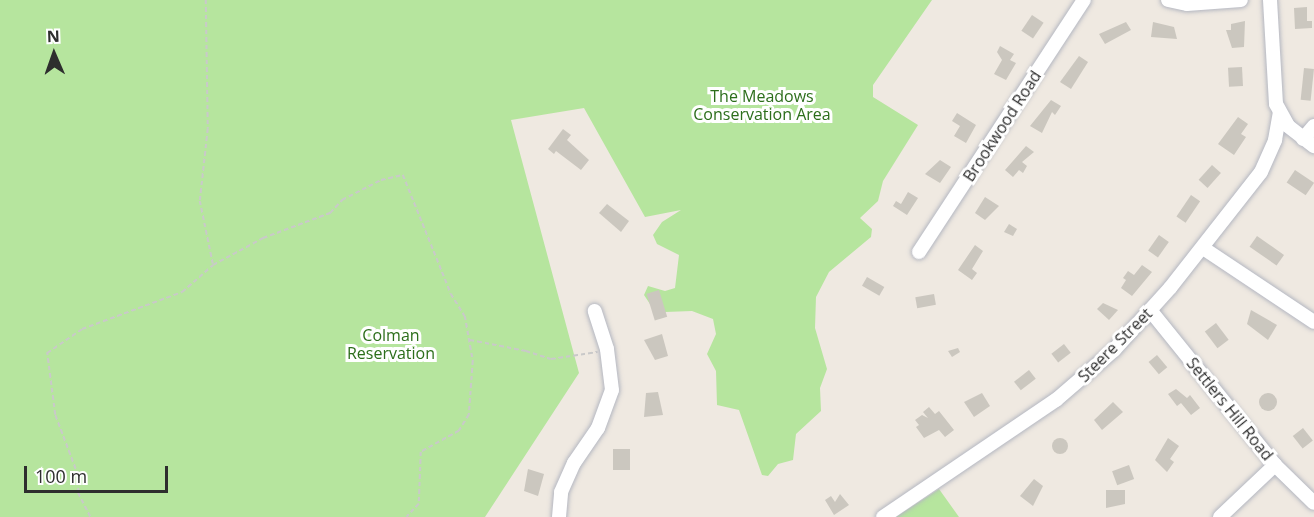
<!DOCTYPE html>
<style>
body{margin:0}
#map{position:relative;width:1314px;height:517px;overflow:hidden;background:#efe9e1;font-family:"Open Sans",sans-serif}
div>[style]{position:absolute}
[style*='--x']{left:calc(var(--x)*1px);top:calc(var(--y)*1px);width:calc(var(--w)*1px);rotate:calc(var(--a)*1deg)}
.green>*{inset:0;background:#b6e59e}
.building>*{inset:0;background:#cbc7bf;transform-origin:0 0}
.round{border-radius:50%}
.path>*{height:1.5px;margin-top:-0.75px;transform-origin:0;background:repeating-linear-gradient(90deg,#c9c9c9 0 4.5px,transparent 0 7.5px)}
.roads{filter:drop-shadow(0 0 2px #b4b7c1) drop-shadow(0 0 2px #b4b7c1)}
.minor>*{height:14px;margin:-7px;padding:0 7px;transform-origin:7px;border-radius:7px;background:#fff}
span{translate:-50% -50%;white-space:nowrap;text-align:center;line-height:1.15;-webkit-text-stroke:6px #fff;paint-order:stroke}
.park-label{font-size:16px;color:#2c6e1b}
.street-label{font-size:16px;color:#2e2e2e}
.north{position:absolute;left:24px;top:24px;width:60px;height:60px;-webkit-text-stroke:4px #fff;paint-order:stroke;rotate:358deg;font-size:16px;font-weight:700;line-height:24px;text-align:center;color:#2e2e2e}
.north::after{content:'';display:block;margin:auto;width:21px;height:27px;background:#2e2e2e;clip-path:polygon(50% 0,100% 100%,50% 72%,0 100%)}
.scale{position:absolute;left:24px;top:466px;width:144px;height:27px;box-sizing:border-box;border:3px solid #2e2e2e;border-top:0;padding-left:8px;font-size:18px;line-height:21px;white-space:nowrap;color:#2e2e2e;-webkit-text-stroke:4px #fff;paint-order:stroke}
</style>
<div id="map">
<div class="green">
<div style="clip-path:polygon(0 0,932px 0,873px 85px,873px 97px,918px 125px,883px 181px,878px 201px,860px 218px,872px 229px,871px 237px,829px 272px,816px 297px,815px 328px,827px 369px,820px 388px,821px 411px,796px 434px,793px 460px,778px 464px,768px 476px,762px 475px,739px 410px,717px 405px,716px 371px,707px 354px,716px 334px,713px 319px,692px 311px,665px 312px,650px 304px,644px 295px,648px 286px,665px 291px,675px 288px,679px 255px,657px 244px,653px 235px,662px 222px,681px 210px,645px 217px,584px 108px,511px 120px,579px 373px,485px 517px,0 517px)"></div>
<div style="clip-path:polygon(939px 489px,959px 517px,896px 517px)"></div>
</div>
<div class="building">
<div style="clip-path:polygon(1307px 7px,1307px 21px,1312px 21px,1312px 28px,1295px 29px,1294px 8px)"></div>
<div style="left:1032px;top:15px;width:14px;height:19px;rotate:34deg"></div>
<div style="clip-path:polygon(1245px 21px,1244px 47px,1232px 48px,1226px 30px,1231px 30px,1231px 24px)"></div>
<div style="clip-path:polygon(1126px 22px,1131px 30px,1105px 44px,1099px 34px)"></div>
<div style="clip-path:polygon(1153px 22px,1174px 27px,1177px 39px,1151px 37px)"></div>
<div style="clip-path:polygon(1000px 46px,1014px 54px,1010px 60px,1016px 63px,1006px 80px,994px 74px,1002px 60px,997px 52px)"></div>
<div style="clip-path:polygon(1079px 56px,1088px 62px,1071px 89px,1060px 82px)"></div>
<div style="left:1242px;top:67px;width:19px;height:14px;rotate:87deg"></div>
<div style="left:1304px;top:68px;width:10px;height:32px;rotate:6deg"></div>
<div style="clip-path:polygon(1051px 100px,1061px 106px,1055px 115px,1052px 112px,1042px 133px,1030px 126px)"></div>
<div style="clip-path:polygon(957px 113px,976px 125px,966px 143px,954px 136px,960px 126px,952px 121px)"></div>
<div style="clip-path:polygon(1238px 117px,1248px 124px,1241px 134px,1246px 137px,1234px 155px,1218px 144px)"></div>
<div style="clip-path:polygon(563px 129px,571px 135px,567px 140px,589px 160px,581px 170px,556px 151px,554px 154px,548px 149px)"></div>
<div style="clip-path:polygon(1026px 146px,1034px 152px,1022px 162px,1027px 166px,1023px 173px,1019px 170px,1013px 177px,1005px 170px)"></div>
<div style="clip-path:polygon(940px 160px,951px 167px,940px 183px,925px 174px)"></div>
<div style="left:1212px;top:165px;width:12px;height:20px;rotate:42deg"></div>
<div style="left:1295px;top:170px;width:23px;height:15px;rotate:34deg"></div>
<div style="clip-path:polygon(908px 192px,918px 198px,907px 215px,893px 206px,896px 201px,901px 204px)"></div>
<div style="left:1191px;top:195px;width:11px;height:26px;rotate:34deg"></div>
<div style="clip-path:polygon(985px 197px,999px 206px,985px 220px,975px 213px)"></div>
<div style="clip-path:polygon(607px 204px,629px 221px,621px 232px,599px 213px)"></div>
<div style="clip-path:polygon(1009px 224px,1017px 229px,1013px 236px,1004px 232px)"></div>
<div style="left:1159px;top:235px;width:12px;height:19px;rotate:35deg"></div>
<div style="left:1257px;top:236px;width:33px;height:13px;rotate:35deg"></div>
<div style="clip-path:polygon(975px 245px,983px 251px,972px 269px,977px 273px,972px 280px,958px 270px)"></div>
<div style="clip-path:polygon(1142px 265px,1152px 272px,1132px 296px,1121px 288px,1126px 280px,1123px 278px,1128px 271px,1134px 275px)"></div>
<div style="left:867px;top:277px;width:20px;height:10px;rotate:30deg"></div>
<div style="left:659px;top:290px;width:28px;height:13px;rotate:73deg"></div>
<div style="left:934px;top:294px;width:11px;height:19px;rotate:80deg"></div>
<div style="clip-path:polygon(1103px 303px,1118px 310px,1109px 320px,1097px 309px)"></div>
<div style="clip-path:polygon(1251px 310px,1277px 325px,1268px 340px,1247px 324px)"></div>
<div style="left:1216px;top:323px;width:21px;height:14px;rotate:53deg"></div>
<div style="clip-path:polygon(662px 334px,668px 356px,655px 360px,644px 340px)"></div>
<div style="left:1064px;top:344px;width:11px;height:16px;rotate:52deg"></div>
<div style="clip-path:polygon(958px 348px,960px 352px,952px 357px,948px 351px)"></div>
<div style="left:1157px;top:355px;width:16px;height:11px;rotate:50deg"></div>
<div style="left:1029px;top:370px;width:11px;height:19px;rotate:52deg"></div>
<div style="clip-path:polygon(1176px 389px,1187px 398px,1190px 395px,1200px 408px,1191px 415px,1181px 403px,1177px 406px,1168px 394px)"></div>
<div style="clip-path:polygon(658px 392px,663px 415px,644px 417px,646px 393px)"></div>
<div style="clip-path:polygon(982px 393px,990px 406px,974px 417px,964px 402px)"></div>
<div class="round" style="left:1259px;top:393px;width:18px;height:18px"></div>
<div style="clip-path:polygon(1113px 402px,1123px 412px,1102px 430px,1094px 420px)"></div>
<div style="clip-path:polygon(929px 407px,935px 414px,939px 411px,954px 430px,945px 437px,939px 430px,924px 438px,916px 427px,919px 425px,915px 420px,922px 415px,928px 418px,923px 412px)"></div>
<div style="left:1303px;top:428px;width:16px;height:13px;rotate:52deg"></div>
<div style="clip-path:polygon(1168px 438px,1179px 446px,1170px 459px,1174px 462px,1167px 472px,1155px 460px)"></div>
<div class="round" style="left:1052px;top:438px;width:16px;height:16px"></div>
<div style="left:613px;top:449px;width:17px;height:21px"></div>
<div style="left:1129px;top:465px;width:15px;height:18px;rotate:70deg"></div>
<div style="clip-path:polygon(528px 469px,544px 474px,538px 496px,524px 491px)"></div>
<div style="clip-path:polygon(1034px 479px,1043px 486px,1033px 506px,1020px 496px)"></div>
<div style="clip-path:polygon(1106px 490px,1125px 490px,1125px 504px,1106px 508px)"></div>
<div style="clip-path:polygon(840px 494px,849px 505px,834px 515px,825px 500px,831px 496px,835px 502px)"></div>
</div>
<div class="path">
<div style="--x:206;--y:0;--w:129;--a:89.1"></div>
<div style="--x:208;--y:129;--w:72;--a:96.3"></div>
<div style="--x:200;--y:201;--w:64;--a:78.3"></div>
<div style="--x:470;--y:340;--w:57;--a:11.1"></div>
<div style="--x:526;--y:351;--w:26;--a:18"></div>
<div style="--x:551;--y:359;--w:47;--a:-8.7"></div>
<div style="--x:90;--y:517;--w:27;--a:-117"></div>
<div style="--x:78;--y:493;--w:17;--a:-90"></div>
<div style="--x:78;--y:476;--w:65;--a:-110.7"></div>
<div style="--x:55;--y:415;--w:63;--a:-97.4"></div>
<div style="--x:47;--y:353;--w:42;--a:-34.4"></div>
<div style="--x:82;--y:329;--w:107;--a:-20.3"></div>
<div style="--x:182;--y:292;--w:41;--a:-41.1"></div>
<div style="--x:213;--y:265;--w:57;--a:-28.4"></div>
<div style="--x:263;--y:238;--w:72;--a:-20.5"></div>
<div style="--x:330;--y:213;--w:18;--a:-47"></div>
<div style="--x:342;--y:200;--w:44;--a:-27.1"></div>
<div style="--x:381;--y:180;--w:23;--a:-13"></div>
<div style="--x:403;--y:175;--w:128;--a:68"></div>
<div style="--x:451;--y:294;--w:26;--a:58"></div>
<div style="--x:465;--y:316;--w:46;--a:79.9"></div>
<div style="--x:473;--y:361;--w:54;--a:94.2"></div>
<div style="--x:469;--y:415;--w:19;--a:122"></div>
<div style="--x:459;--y:431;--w:43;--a:151.1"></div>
<div style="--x:421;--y:452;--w:52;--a:92.2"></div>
<div style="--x:419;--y:504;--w:18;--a:133"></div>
</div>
<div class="roads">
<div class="minor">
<div style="--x:1168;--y:0;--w:19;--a:12"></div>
<div style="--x:1187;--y:4;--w:54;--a:-4.2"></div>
<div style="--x:1270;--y:0;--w:104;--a:86.7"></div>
<div style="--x:1276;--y:104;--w:25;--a:61"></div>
<div style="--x:1288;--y:126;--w:33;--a:38"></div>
<div style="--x:1303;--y:139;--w:17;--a:-50"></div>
<div style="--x:1203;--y:248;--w:133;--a:33.7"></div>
<div style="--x:919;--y:252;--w:301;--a:-56.8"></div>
<div style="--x:1150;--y:310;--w:199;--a:51.1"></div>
<div style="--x:1275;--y:465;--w:54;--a:44.3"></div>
<div style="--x:559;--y:517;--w:25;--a:-85"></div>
<div style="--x:561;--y:492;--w:32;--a:-66"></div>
<div style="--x:574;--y:463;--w:42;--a:-55.6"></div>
<div style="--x:598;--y:428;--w:40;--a:-69.8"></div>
<div style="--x:612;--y:390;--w:41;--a:-97"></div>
<div style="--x:607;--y:349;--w:40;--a:-108"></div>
<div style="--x:883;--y:517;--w:209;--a:-34.1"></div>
<div style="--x:1056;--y:400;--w:77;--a:-40.8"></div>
<div style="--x:1114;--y:350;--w:84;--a:-47.9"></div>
<div style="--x:1170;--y:288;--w:147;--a:-51.9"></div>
<div style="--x:1261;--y:172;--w:35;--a:-66"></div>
<div style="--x:1275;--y:140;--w:27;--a:-80"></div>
<div style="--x:1220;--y:517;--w:76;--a:-43.4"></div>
</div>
</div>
<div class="park-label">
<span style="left:762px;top:105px">The Meadows<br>Conservation Area</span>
<span style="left:391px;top:344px">Colman<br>Reservation</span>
</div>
<div class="street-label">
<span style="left:1002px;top:126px;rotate:-57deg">Brookwood Road</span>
<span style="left:1115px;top:345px;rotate:-45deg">Steere Street</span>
<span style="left:1230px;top:409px;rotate:51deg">Settlers Hill Road</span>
</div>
<div class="north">N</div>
<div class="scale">100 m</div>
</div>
